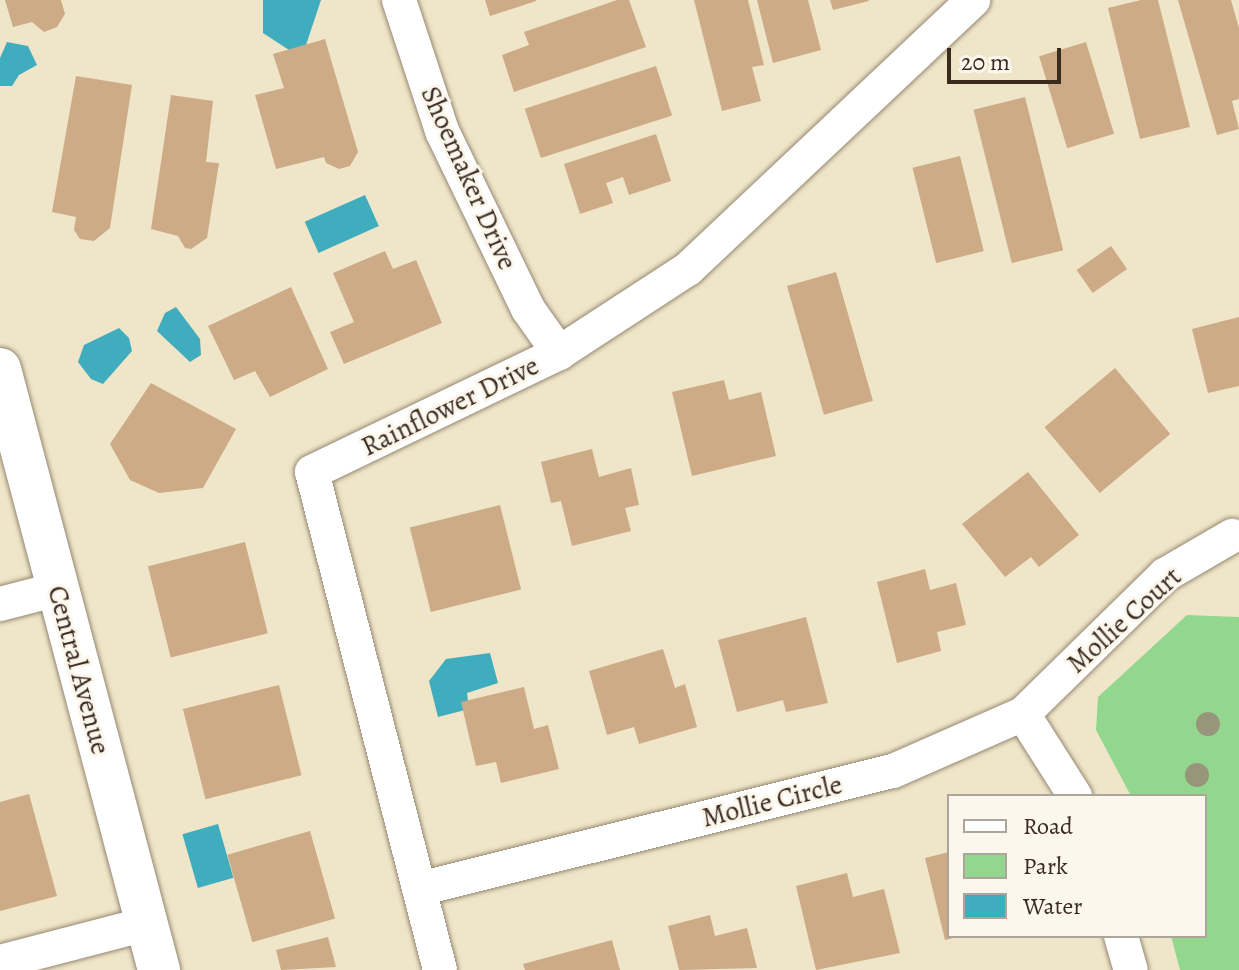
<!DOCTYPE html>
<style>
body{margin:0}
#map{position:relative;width:1239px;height:970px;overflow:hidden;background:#efe5c8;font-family:Alegreya,serif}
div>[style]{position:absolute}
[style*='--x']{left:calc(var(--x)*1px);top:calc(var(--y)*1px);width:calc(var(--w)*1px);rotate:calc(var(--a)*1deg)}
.green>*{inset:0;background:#93d68e}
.water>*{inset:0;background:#40adbf;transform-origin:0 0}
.building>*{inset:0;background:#cdab86;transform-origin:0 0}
.roads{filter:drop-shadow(0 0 2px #958873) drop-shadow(0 0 2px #958873)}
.minor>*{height:34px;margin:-17px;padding:0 17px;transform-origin:17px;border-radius:17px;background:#fff}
.tertiary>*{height:42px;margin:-21px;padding:0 21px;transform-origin:21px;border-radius:21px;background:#fff}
.trees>*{width:24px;height:24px;margin:-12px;border-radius:50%;background:#98967a}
span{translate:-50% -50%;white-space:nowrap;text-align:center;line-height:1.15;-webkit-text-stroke:6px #fbf7ec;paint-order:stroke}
.street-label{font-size:28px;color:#3b2a1e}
.legend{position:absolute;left:947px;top:794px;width:260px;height:144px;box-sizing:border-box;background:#fbf7ec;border:2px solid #aea59a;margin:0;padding:10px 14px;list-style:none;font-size:24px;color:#3b2a1e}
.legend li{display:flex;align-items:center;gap:16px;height:40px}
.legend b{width:40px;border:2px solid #aea59a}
.scale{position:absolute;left:947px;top:48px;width:114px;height:36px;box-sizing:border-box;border:4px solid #3b2a1e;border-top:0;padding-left:10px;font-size:24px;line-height:28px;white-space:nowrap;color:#3b2a1e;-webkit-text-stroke:6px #fbf7ec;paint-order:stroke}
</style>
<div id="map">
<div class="green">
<div style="clip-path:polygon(1187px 615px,1239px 617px,1239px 970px,1180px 970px,1171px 936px,1205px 936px,1205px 796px,1131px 796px,1096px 730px,1098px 697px)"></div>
</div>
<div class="water">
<div style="clip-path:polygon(263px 0,321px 0,306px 45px,289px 50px,263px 33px)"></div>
<div style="clip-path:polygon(7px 42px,28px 46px,37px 65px,19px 75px,12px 86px,0 86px,0 58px)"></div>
<div style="left:365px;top:195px;width:34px;height:66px;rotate:66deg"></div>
<div style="clip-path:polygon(176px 307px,200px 339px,201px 355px,190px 362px,157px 331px,165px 313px)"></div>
<div style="clip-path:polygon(119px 328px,129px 338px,132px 351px,103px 384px,91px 379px,78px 362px,84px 345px)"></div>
<div style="clip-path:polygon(490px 653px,498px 683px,467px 693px,469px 709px,438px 717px,429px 681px,446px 659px)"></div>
<div style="left:218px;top:824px;width:56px;height:37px;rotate:74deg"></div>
</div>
<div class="building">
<div style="clip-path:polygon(5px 0,61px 0,65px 14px,57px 27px,44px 32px,32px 22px,13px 27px)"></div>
<div style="clip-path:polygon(485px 0,536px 0,536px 1px,490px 16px)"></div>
<div style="clip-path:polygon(617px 0,629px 0,646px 47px,514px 92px,502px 55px,529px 45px,524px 32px)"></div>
<div style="clip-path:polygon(694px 0,748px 0,764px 65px,752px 67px,761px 101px,722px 111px)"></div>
<div style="clip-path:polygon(757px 0,808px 0,821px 50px,773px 63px)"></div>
<div style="clip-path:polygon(830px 0,868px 0,869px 1px,833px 10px)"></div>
<div style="clip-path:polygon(1141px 0,1158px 0,1190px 127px,1140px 139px,1108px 8px)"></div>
<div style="clip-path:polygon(1178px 0,1231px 0,1239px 28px,1239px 99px,1232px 101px,1239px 129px,1217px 135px)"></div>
<div style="clip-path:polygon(325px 39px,358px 152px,350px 166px,339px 169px,326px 163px,324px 157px,276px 169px,255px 95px,284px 88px,273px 54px)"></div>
<div style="left:1086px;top:42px;width:96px;height:49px;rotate:73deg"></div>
<div style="left:656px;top:66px;width:52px;height:138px;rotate:72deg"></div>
<div style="clip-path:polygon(76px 76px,132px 85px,110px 228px,94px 241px,80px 239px,74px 230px,76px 217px,52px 212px)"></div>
<div style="clip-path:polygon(171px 95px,213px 101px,206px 162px,219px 163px,207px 238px,191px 249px,185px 248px,178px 236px,151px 229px)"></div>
<div style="left:1025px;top:97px;width:158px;height:53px;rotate:76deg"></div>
<div style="clip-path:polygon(656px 134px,671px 181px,629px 195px,623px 177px,606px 183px,613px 203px,580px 214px,564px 164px)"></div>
<div style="left:960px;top:156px;width:98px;height:49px;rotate:76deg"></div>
<div style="left:1111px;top:246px;width:28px;height:42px;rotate:55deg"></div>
<div style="clip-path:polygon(385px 251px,393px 269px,416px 260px,442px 323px,344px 364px,330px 332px,354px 322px,333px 273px)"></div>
<div style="left:836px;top:272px;width:134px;height:51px;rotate:74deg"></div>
<div style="clip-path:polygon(291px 287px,328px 369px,270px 397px,255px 371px,234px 380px,208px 326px)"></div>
<div style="clip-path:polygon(1239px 317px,1239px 386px,1208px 393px,1192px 329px)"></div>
<div style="left:1115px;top:368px;width:86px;height:92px;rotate:50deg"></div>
<div style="clip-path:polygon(724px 380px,729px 400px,761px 392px,776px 456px,692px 476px,672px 392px)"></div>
<div style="clip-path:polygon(151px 383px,236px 429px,203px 488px,159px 493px,130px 480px,110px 444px)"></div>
<div style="clip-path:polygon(592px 449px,599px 477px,631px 468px,639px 505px,625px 508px,631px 531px,572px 546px,561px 501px,551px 503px,541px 462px)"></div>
<div style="clip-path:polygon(1028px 472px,1079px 535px,1039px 567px,1031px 557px,1005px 577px,962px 524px)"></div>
<div style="left:500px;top:505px;width:87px;height:93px;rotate:76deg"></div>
<div style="left:245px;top:542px;width:94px;height:100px;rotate:76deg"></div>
<div style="clip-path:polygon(925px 569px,930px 590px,956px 583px,966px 625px,937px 632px,941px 651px,897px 663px,877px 582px)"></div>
<div style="clip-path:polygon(806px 617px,828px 703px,786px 712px,783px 700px,737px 712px,718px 640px)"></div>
<div style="clip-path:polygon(663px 649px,675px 688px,685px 684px,697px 727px,639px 744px,634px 727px,607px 735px,589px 671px)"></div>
<div style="left:279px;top:685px;width:93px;height:99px;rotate:76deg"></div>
<div style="clip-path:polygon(524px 687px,534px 729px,548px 725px,559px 769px,501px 783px,496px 762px,476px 766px,461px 702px)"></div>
<div style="clip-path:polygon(29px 794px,57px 896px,0 911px,0 802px)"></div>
<div style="left:310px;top:831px;width:91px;height:86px;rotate:74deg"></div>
<div style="clip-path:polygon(949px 852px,949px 936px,957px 937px,945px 940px,925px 858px)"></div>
<div style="clip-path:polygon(847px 873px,853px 897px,884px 889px,900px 953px,816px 970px,796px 886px)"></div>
<div style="clip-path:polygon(710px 915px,715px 936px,747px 928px,757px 968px,679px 970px,668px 926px)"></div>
<div style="clip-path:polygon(328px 937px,336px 967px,281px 970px,276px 950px)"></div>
<div style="clip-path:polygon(612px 940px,620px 970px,525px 970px,523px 964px)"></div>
</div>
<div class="roads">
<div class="minor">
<div style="--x:399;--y:0;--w:138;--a:71.8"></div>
<div style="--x:442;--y:131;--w:198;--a:64.2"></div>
<div style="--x:528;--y:309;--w:54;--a:54.8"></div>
<div style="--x:0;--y:604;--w:60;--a:-14.5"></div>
<div style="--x:1023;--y:714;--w:97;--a:57.6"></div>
<div style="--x:419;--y:889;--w:488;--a:-14"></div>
<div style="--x:893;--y:771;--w:142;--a:-23.7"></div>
<div style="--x:1023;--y:714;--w:199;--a:-44.4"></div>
<div style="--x:1165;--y:575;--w:78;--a:-30.2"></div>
<div style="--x:1121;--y:936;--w:35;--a:74"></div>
<div style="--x:0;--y:962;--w:151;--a:-14.6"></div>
<div style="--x:440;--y:970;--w:514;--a:-104.41"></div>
<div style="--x:312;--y:472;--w:274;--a:-25.7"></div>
<div style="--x:559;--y:353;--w:154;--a:-33.1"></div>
<div style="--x:688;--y:269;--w:392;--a:-43.3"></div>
</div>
<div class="tertiary">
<div style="--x:0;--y:369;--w:622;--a:75.18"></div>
</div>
</div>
<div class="trees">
<div style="left:1208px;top:724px"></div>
<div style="left:1197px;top:775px"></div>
</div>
<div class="street-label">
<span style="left:469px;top:178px;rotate:66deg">Shoemaker Drive</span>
<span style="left:450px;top:406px;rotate:-26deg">Rainflower Drive</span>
<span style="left:1124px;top:620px;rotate:-42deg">Mollie Court</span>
<span style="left:79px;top:670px;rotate:75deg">Central Avenue</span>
<span style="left:772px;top:801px;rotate:-14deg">Mollie Circle</span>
</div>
<ul class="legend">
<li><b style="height:10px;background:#fff"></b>Road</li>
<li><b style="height:22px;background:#93d68e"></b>Park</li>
<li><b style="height:22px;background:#40adbf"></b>Water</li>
</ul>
<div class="scale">20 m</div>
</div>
